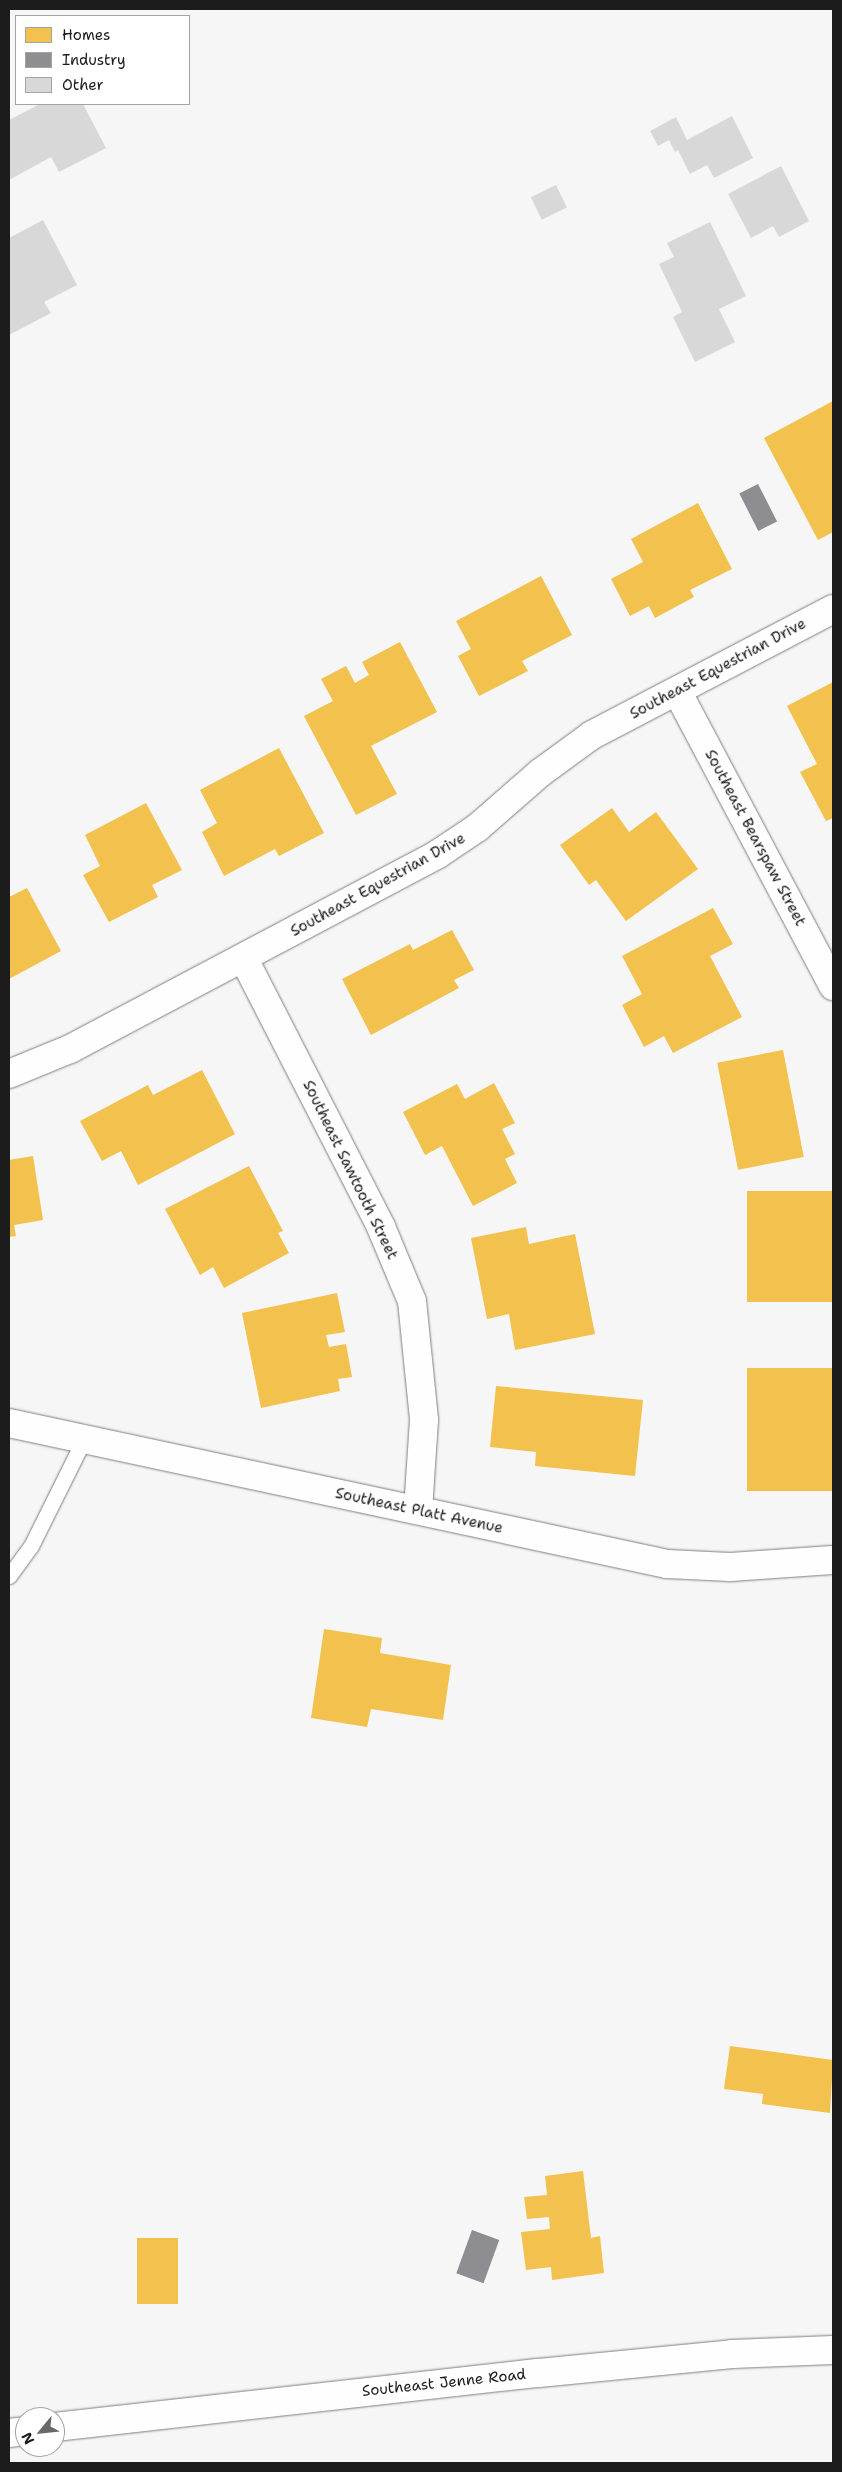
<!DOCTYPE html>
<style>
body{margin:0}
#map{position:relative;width:842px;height:2472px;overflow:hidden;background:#f6f6f6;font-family:"Shantell Sans",sans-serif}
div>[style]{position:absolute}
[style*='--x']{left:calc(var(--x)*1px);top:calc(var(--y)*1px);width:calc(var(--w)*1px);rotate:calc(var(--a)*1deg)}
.homes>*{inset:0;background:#f2c14e;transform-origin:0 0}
.industry>*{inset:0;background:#8d8d92;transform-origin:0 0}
.building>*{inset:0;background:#d8d8d8;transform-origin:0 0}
.roads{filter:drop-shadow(0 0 1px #7e7e7e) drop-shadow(0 0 1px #7e7e7e)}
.service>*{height:15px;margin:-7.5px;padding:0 7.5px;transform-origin:7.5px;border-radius:7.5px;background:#fefefe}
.minor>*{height:28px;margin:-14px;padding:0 14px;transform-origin:14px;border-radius:14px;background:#fefefe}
.primary>*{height:28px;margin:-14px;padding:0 14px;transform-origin:14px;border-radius:14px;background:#fefefe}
span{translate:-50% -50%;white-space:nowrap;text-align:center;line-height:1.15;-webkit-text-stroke:5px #fff;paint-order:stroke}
.street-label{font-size:15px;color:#1c1c1c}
.frame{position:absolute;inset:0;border:10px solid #1c1c1c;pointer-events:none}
.legend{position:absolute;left:15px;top:15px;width:175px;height:90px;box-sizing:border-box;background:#fff;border:1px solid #a4a4a4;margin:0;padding:6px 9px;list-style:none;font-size:15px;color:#1c1c1c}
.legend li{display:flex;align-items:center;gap:10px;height:25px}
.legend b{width:25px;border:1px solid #a4a4a4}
.north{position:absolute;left:15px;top:2407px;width:50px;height:50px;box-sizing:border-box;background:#fff;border:1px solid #a4a4a4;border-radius:50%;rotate:242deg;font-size:14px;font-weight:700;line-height:20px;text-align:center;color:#1c1c1c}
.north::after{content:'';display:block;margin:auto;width:18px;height:22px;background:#686868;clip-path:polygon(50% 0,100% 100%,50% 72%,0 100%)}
</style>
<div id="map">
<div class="homes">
<div style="clip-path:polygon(833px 401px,833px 532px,818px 540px,764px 438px)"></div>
<div style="clip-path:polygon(698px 503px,732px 569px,690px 590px,694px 597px,655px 618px,649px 606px,630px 616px,611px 579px,643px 562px,631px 539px)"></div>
<div style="clip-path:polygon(541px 576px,572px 635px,522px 661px,528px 671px,479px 696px,458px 656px,471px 649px,456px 621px)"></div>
<div style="clip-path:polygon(400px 642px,437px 712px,371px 746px,397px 794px,356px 815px,304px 716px,333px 701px,321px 679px,346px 666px,355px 683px,369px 675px,362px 662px)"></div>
<div style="clip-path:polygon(833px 682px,833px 818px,826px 821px,800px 772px,817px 764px,787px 706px)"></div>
<div style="clip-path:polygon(279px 748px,324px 833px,279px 856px,275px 849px,224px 876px,202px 832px,217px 823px,200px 790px)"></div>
<div style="clip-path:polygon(146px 803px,182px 870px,152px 885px,158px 897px,109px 922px,83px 875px,100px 866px,85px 835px)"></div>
<div style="clip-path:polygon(612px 808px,629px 832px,656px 812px,698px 869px,626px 921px,596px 880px,589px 885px,560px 845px)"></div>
<div style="clip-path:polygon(27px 888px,61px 951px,9px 979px,9px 897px)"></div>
<div style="clip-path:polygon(713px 908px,733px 944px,710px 956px,742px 1017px,673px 1053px,664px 1036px,644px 1047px,622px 1005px,642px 994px,622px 956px)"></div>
<div style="clip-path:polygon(452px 930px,474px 970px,454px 980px,459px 988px,371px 1035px,342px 979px,410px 944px,413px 950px)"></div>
<div style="left:783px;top:1050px;width:109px;height:67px;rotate:79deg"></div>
<div style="clip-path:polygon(202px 1070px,235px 1134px,138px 1185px,121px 1151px,102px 1161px,80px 1121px,148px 1085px,153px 1095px)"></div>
<div style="clip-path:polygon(494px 1083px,515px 1123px,502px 1129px,515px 1154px,505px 1159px,517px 1183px,473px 1206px,442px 1146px,425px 1155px,403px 1112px,457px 1084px,465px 1099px)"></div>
<div style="clip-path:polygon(33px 1156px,43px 1220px,14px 1225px,16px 1236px,9px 1237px,9px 1160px)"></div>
<div style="clip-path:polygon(249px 1166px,283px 1231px,278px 1233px,289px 1253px,224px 1288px,213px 1267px,200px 1275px,165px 1209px)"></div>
<div style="left:833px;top:1191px;width:111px;height:86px;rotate:90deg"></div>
<div style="clip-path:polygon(526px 1227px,529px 1244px,575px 1234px,595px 1334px,515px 1350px,509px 1314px,487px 1319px,471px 1238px)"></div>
<div style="clip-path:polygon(337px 1293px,345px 1332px,326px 1335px,329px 1347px,346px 1344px,352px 1377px,338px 1379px,340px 1391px,261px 1408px,242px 1313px)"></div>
<div style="left:833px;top:1368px;width:123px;height:86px;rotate:90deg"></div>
<div style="clip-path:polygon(496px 1386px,643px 1400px,635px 1476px,535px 1466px,536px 1452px,490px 1447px)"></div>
<div style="clip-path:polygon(324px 1629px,382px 1638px,380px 1653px,451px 1665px,443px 1720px,371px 1709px,367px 1727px,311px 1718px)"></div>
<div style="clip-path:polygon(730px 2046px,833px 2060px,830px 2113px,762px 2104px,763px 2094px,724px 2089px)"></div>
<div style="clip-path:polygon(583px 2171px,591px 2238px,600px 2236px,604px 2273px,552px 2280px,551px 2267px,526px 2270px,521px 2232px,550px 2229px,549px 2217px,527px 2219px,524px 2197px,547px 2195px,545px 2176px)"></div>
<div style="left:137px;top:2238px;width:41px;height:66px"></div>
</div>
<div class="industry">
<div style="left:758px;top:484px;width:42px;height:21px;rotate:63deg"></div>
<div style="left:472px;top:2230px;width:29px;height:46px;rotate:20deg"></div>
</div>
<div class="building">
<div style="clip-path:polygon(40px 104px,83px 104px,106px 148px,59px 172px,51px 157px,9px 180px,9px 120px)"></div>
<div style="clip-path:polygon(732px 116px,753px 158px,714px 178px,707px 165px,690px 174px,678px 150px,675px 152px,669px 140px,658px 146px,650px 131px,676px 117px,687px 140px)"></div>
<div style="clip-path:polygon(781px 166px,809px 221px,779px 237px,773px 226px,751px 238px,728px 194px)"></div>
<div style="left:556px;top:185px;width:25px;height:28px;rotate:64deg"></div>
<div style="clip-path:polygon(43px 220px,77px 285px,44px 302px,51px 313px,9px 335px,9px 238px)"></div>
<div style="clip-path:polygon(710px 222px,746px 296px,719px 309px,735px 342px,695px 362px,673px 317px,682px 312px,659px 264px,674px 257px,667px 243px)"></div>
</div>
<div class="roads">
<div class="service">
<div style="--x:9;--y:1576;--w:37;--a:-54"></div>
<div style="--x:31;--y:1546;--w:119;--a:-63.6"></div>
</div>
<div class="minor">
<div style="--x:677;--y:691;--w:334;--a:62.1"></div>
<div style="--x:244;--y:959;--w:301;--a:62.9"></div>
<div style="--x:381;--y:1227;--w:80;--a:67.3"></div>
<div style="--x:412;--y:1301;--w:120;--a:84.2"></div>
<div style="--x:424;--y:1420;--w:90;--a:93.8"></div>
<div style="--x:9;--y:1074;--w:66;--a:-22.3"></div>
<div style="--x:70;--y:1049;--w:416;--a:-27.9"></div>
<div style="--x:438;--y:854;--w:47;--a:-33.7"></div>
<div style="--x:477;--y:828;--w:84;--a:-41.1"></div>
<div style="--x:540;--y:773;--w:64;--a:-36.2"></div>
<div style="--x:592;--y:735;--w:272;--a:-27.6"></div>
<div style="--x:9;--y:1423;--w:673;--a:12.09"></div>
<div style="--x:667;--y:1564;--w:63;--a:2.7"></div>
<div style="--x:730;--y:1567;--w:103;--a:-3.9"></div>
</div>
<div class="primary">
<div style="--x:55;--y:2427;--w:487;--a:-6.4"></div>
<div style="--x:539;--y:2373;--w:194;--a:-5.6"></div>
<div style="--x:732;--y:2354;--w:101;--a:-2.3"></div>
<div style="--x:9;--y:2433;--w:16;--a:-7"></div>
</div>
</div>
<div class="street-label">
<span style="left:718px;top:669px;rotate:-28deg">Southeast Equestrian Drive</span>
<span style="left:755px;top:838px;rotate:62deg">Southeast Bearspaw Street</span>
<span style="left:378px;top:885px;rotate:-29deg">Southeast Equestrian Drive</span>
<span style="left:350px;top:1170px;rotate:64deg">Southeast Sawtooth Street</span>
<span style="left:419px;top:1511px;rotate:12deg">Southeast Platt Avenue</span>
<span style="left:444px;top:2383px;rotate:-6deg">Southeast Jenne Road</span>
</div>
<div class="frame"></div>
<ul class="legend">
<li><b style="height:14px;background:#f2c14e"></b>Homes</li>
<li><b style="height:14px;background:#8d8d92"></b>Industry</li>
<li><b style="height:14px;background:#d8d8d8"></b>Other</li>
</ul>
<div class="north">N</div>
</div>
